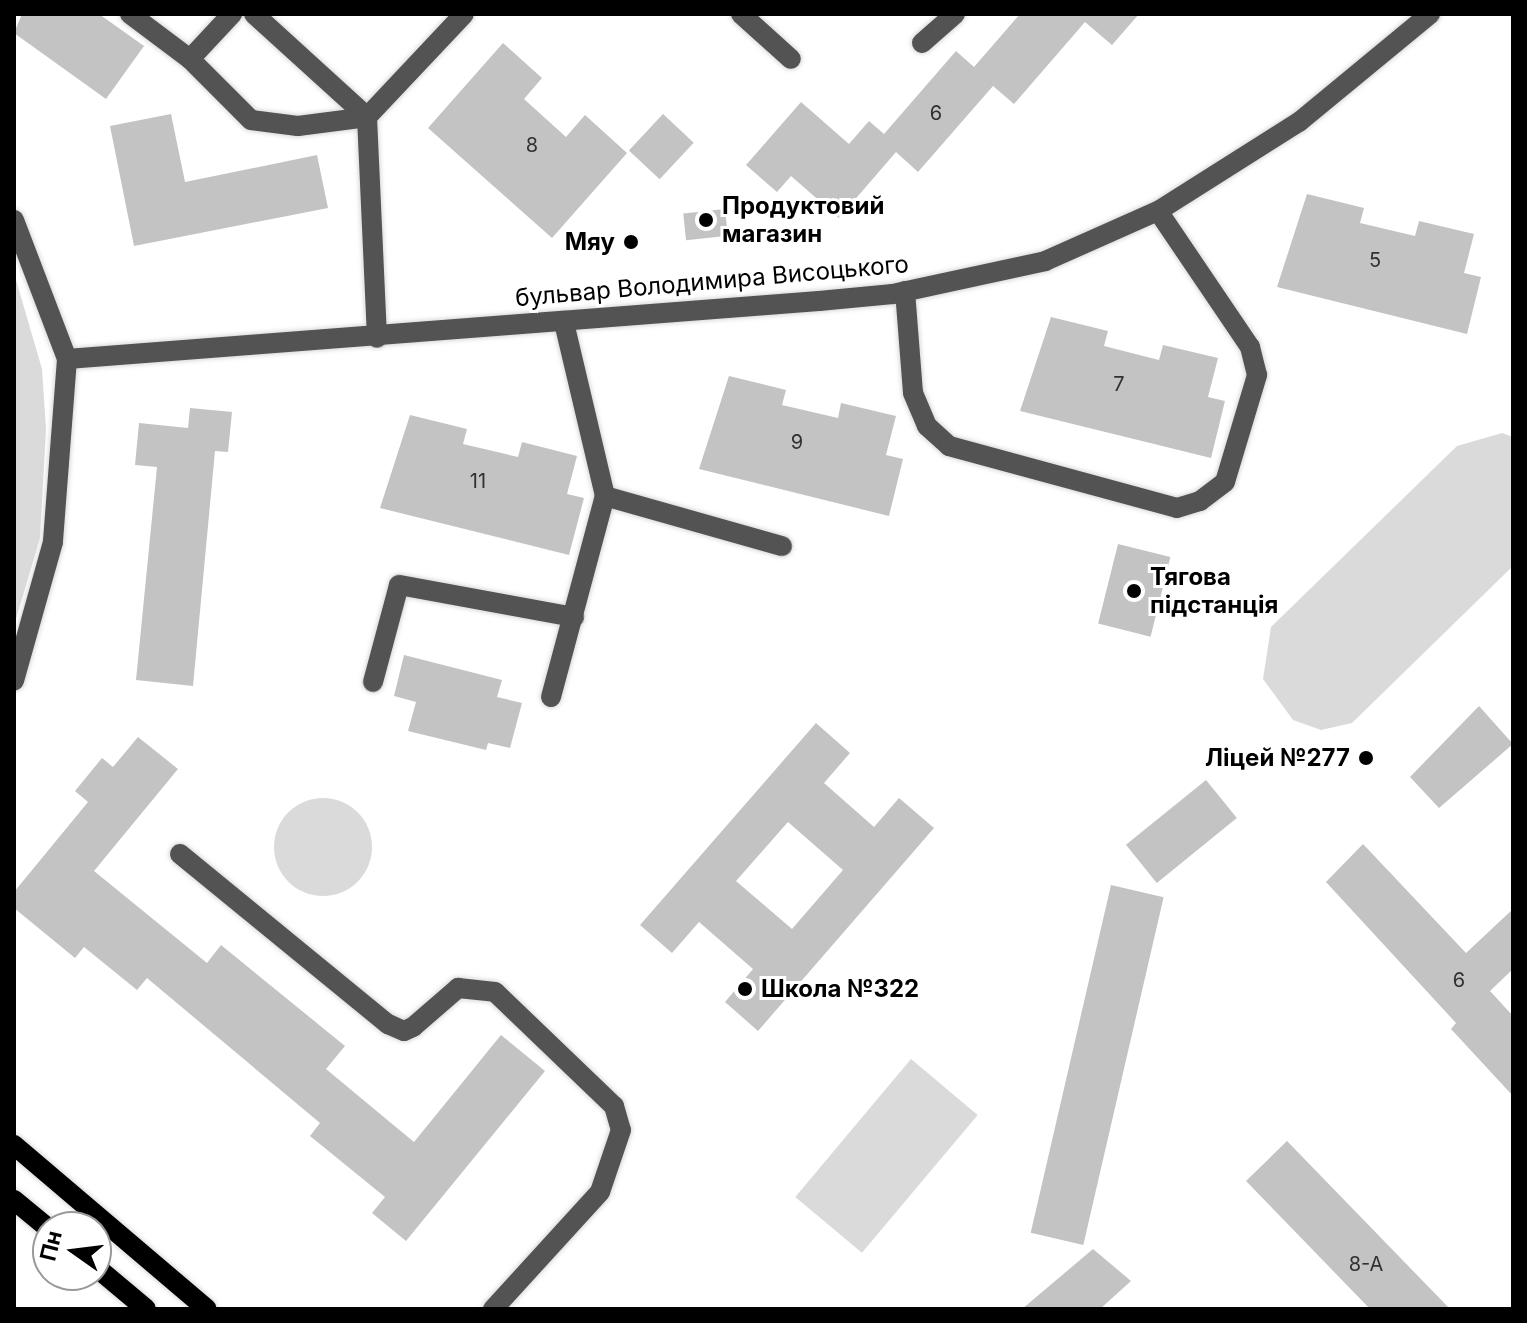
<!DOCTYPE html>
<meta charset="utf-8">
<style>
body{margin:0}
#map{position:relative;width:1527px;height:1323px;overflow:hidden;background:#fff;font-family:Inter,sans-serif}
div>[style]{position:absolute}
[style*='--x']{left:calc(var(--x)*1px);top:calc(var(--y)*1px);width:calc(var(--w)*1px);rotate:calc(var(--a)*1deg)}
.green>*{inset:0;background:#dadada;transform-origin:0 0}
.round{border-radius:50%}
.building>*{inset:0;background:#c3c3c3;transform-origin:0 0}
.roads{filter:drop-shadow(0 0 2px #dbdbdb) drop-shadow(0 0 2px #dbdbdb)}
.minor>*{height:20px;margin:-10px;padding:0 10px;transform-origin:10px;border-radius:10px;background:#535353}
.major>*{height:20px;margin:-10px;padding:0 10px;transform-origin:10px;border-radius:10px;background:#000}
.dots>*{width:22px;height:22px;translate:-50% -50%;box-sizing:border-box;border:4px solid #fff;border-radius:50%}
span{translate:-50% -50%;white-space:nowrap;text-align:center;line-height:1.15;-webkit-text-stroke:6px #fff;paint-order:stroke}
.number-label{font-size:20px;color:#313131}
.number-label span{-webkit-text-stroke-width:0}
.poi-label{font-size:24px;color:#000;font-weight:700}
.left{translate:0 -50%;text-align:left}
.right{translate:-100% -50%;text-align:right}
.street-label{font-size:24px;color:#000}
.frame{position:absolute;inset:0;border:16px solid #000;pointer-events:none}
.north{position:absolute;left:32px;top:1211px;width:80px;height:80px;box-sizing:border-box;background:#fff;border:2px solid #999;border-radius:50%;rotate:284deg;font-size:22px;font-weight:700;line-height:32px;text-align:center;color:#000}
.north::after{content:'';display:block;margin:auto;width:28px;height:36px;background:#000;clip-path:polygon(50% 0,100% 100%,50% 72%,0 100%)}
</style>
<div id="map">
<div class="green">
<div style="clip-path:polygon(14px 273px,42px 369px,46px 429px,40px 538px,14px 626px)"></div>
<div style="clip-path:polygon(1502px 433px,1513px 437px,1513px 566px,1352px 723px,1321px 730px,1293px 720px,1263px 679px,1271px 627px,1457px 446px)"></div>
<div class="round" style="left:274px;top:798px;width:98px;height:98px"></div>
<div style="left:911px;top:1059px;width:87px;height:180px;rotate:40deg"></div>
</div>
<div class="building">
<div style="clip-path:polygon(22px 14px,99px 14px,144px 46px,106px 99px,14px 33px)"></div>
<div style="clip-path:polygon(1020px 14px,1139px 14px,1112px 45px,1085px 22px,1014px 104px,993px 86px,918px 172px,896px 152px,839px 218px,791px 176px,777px 192px,746px 165px,801px 102px,849px 144px,869px 121px,884px 134px,956px 51px,974px 67px)"></div>
<div style="clip-path:polygon(503px 43px,542px 78px,524px 99px,566px 137px,585px 115px,627px 153px,552px 238px,428px 128px)"></div>
<div style="clip-path:polygon(171px 114px,185px 182px,317px 155px,328px 208px,134px 246px,110px 126px)"></div>
<div style="left:663px;top:114px;width:42px;height:50px;rotate:43deg"></div>
<div style="clip-path:polygon(1307px 194px,1364px 208px,1360px 223px,1415px 236px,1419px 221px,1474px 234px,1464px 273px,1481px 277px,1467px 334px,1277px 287px)"></div>
<div style="left:725px;top:209px;width:27px;height:42px;rotate:84deg"></div>
<div style="clip-path:polygon(1051px 317px,1108px 331px,1104px 346px,1159px 360px,1163px 345px,1218px 358px,1208px 397px,1225px 401px,1211px 458px,1020px 411px)"></div>
<div style="clip-path:polygon(729px 376px,786px 390px,782px 405px,838px 418px,841px 403px,896px 416px,886px 455px,903px 459px,889px 516px,699px 469px)"></div>
<div style="clip-path:polygon(190px 408px,232px 412px,228px 452px,215px 451px,193px 686px,136px 680px,157px 467px,135px 465px,139px 423px,188px 428px)"></div>
<div style="clip-path:polygon(410px 415px,467px 429px,463px 444px,518px 457px,522px 442px,577px 456px,567px 494px,584px 498px,569px 555px,380px 508px)"></div>
<div style="left:1118px;top:544px;width:54px;height:82px;rotate:14deg"></div>
<div style="clip-path:polygon(404px 655px,502px 680px,497px 697px,522px 703px,510px 748px,488px 743px,486px 750px,408px 731px,416px 702px,394px 696px)"></div>
<div style="clip-path:polygon(1479px 706px,1513px 744px,1439px 808px,1410px 777px)"></div>
<div style="clip-path:polygon(evenodd,816px 723px,850px 753px,824px 783px,874px 827px,899px 798px,934px 828px,758px 1031px,725px 1002px,753px 969px,699px 922px,672px 953px,640px 925px,816px 723px,788px 822px,843px 870px,792px 929px,736px 881px,788px 822px)"></div>
<div style="clip-path:polygon(138px 737px,178px 769px,94px 871px,207px 963px,221px 945px,345px 1046px,326px 1069px,391px 1123px,414px 1142px,501px 1035px,545px 1071px,406px 1241px,372px 1213px,385px 1197px,310px 1136px,320px 1123px,147px 978px,137px 990px,84px 947px,75px 958px,14px 908px,14px 892px,88px 802px,75px 791px,102px 758px,113px 767px)"></div>
<div style="left:1206px;top:780px;width:49px;height:103px;rotate:51deg"></div>
<div style="clip-path:polygon(1363px 844px,1466px 953px,1513px 909px,1513px 969px,1490px 991px,1513px 1016px,1513px 1096px,1451px 1029px,1456px 1023px,1326px 882px)"></div>
<div style="left:1111px;top:885px;width:54px;height:357px;rotate:13deg"></div>
<div style="clip-path:polygon(1287px 1141px,1450px 1309px,1370px 1309px,1246px 1181px)"></div>
<div style="clip-path:polygon(1093px 1249px,1131px 1281px,1100px 1309px,1022px 1309px)"></div>
</div>
<div class="roads">
<div class="minor">
<div style="--x:130;--y:14;--w:75;--a:36.9"></div>
<div style="--x:190;--y:59;--w:86;--a:45"></div>
<div style="--x:251;--y:120;--w:47;--a:7.3"></div>
<div style="--x:298;--y:126;--w:70;--a:-7.4"></div>
<div style="--x:367;--y:117;--w:141;--a:-46.7"></div>
<div style="--x:254;--y:14;--w:153;--a:42.3"></div>
<div style="--x:367;--y:117;--w:221;--a:87.4"></div>
<div style="--x:741;--y:14;--w:67;--a:42"></div>
<div style="--x:922;--y:43;--w:44;--a:-41.3"></div>
<div style="--x:190;--y:59;--w:62;--a:-47"></div>
<div style="--x:14;--y:220;--w:149;--a:69.1"></div>
<div style="--x:67;--y:359;--w:184;--a:94.4"></div>
<div style="--x:53;--y:542;--w:144;--a:105.7"></div>
<div style="--x:905;--y:291;--w:102;--a:85.5"></div>
<div style="--x:913;--y:393;--w:36;--a:67"></div>
<div style="--x:927;--y:426;--w:30;--a:42"></div>
<div style="--x:949;--y:446;--w:236;--a:15.2"></div>
<div style="--x:1177;--y:508;--w:24;--a:-17"></div>
<div style="--x:1200;--y:501;--w:31;--a:-37"></div>
<div style="--x:1225;--y:482;--w:112;--a:-73.3"></div>
<div style="--x:1257;--y:375;--w:29;--a:-104"></div>
<div style="--x:1250;--y:347;--w:164;--a:-124.1"></div>
<div style="--x:67;--y:359;--w:754;--a:-4.41"></div>
<div style="--x:819;--y:301;--w:74;--a:-5.4"></div>
<div style="--x:893;--y:294;--w:156;--a:-12.2"></div>
<div style="--x:1045;--y:261;--w:124;--a:-23.9"></div>
<div style="--x:1158;--y:211;--w:167;--a:-32.3"></div>
<div style="--x:1299;--y:122;--w:170;--a:-39.5"></div>
<div style="--x:605;--y:496;--w:184;--a:15.8"></div>
<div style="--x:373;--y:682;--w:100;--a:-75"></div>
<div style="--x:399;--y:585;--w:178;--a:10.4"></div>
<div style="--x:551;--y:697;--w:208;--a:-75"></div>
<div style="--x:605;--y:496;--w:179;--a:-103.3"></div>
<div style="--x:180;--y:854;--w:269;--a:39.3"></div>
<div style="--x:388;--y:1024;--w:17;--a:24"></div>
<div style="--x:404;--y:1031;--w:10;--a:-24"></div>
<div style="--x:413;--y:1027;--w:60;--a:-40.9"></div>
<div style="--x:458;--y:988;--w:37;--a:6"></div>
<div style="--x:495;--y:992;--w:165;--a:43.8"></div>
<div style="--x:614;--y:1106;--w:25;--a:74"></div>
<div style="--x:621;--y:1130;--w:65;--a:108.7"></div>
<div style="--x:600;--y:1192;--w:159;--a:132.4"></div>
</div>
<div class="major">
<div style="--x:14;--y:1145;--w:253;--a:40.4"></div>
<div style="--x:14;--y:1200;--w:44;--a:39.5"></div>
<div style="--x:96;--y:1267;--w:65;--a:40"></div>
</div>
</div>
<div class="dots">
<div style="left:706px;top:220px;background:#000"></div>
<div style="left:631px;top:242px;background:#000"></div>
<div style="left:1134px;top:591px;background:#000"></div>
<div style="left:1366px;top:758px;background:#000"></div>
<div style="left:745px;top:989px;background:#000"></div>
</div>
<div class="number-label">
<span style="left:936px;top:113px">6</span>
<span style="left:532px;top:145px">8</span>
<span style="left:1375px;top:260px">5</span>
<span style="left:1119px;top:384px">7</span>
<span style="left:797px;top:442px">9</span>
<span style="left:478px;top:481px">11</span>
<span style="left:1459px;top:980px">6</span>
<span style="left:1366px;top:1264px">8-А</span>
</div>
<div class="poi-label">
<span class="left" style="left:722px;top:220px">Продуктовий<br>магазин</span>
<span class="right" style="left:615px;top:242px">Мяу</span>
<span class="left" style="left:1150px;top:591px">Тягова<br>пiдстанцiя</span>
<span class="right" style="left:1350px;top:758px">Ліцей №277</span>
<span class="left" style="left:761px;top:989px">Школа №322</span>
</div>
<div class="street-label">
<span style="left:712px;top:281px;rotate:-5deg">бульвар Володимира Висоцького</span>
</div>
<div class="frame"></div>
<div class="north">Пн</div>
</div>
